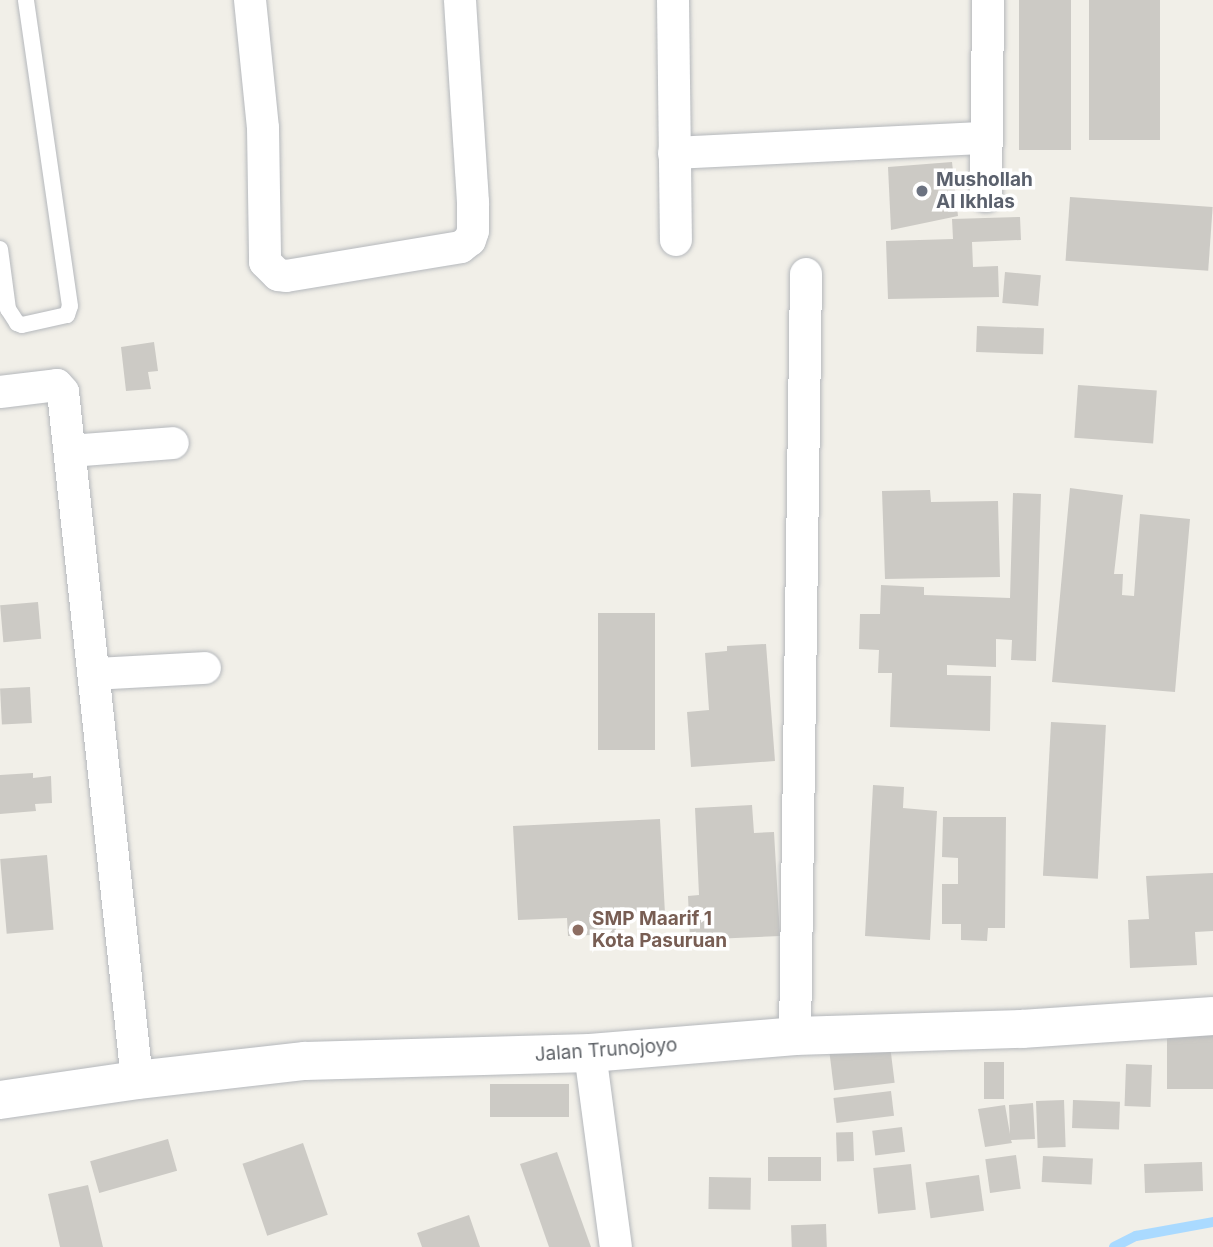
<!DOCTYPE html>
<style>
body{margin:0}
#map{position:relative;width:1213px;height:1247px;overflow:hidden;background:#f1efe8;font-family:Inter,sans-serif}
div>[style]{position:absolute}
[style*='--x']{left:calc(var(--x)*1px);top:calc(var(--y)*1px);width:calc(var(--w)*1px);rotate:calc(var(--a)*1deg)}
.stream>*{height:10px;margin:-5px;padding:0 5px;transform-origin:5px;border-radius:5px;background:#aadaff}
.building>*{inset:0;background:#cccac5;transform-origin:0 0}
.roads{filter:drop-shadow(0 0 2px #b5b8bc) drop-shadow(0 0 2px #b5b8bc)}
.service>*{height:16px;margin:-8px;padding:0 8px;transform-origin:8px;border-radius:8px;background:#fff}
.minor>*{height:32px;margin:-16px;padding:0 16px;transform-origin:16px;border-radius:16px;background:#fff}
.tertiary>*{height:38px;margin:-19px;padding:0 19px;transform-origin:19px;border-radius:19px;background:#fff}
.dots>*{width:19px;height:19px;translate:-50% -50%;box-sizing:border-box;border:4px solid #fff;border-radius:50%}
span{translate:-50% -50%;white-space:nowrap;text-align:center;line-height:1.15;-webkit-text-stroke:7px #fff;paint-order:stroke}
.worship-label{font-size:19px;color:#5b616d;font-weight:700}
.left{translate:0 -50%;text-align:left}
.education-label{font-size:19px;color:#785e54;font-weight:700}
.street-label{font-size:19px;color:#5f6368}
</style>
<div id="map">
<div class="stream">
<div style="--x:1114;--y:1247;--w:25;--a:-27"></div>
<div style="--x:1136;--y:1236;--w:78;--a:-10.3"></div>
</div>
<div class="building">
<div style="left:1019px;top:0;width:52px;height:150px"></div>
<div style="left:1089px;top:0;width:71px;height:140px"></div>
<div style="clip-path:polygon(952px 162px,958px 216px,891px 230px,888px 167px)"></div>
<div style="left:1070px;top:197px;width:143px;height:64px;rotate:4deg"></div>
<div style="clip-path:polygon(1020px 217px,1021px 240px,972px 242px,973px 267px,998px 266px,999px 297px,888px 299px,886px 241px,953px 239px,952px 219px)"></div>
<div style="left:1005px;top:272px;width:36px;height:31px;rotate:5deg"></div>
<div style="left:977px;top:326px;width:67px;height:26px;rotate:2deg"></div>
<div style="clip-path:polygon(154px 342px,158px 371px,148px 372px,151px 389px,126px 391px,121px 347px)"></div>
<div style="left:1078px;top:385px;width:79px;height:53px;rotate:4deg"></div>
<div style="clip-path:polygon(1070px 488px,1123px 495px,1114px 574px,1123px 574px,1122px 595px,1134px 596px,1140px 514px,1190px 519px,1175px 692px,1052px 682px)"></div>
<div style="clip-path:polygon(930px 490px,931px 502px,998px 501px,1000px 577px,885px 579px,882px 491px)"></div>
<div style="clip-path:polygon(1013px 493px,1041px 494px,1036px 661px,1011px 660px,1012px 640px,996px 639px,996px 667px,947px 665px,947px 675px,991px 676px,990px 731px,890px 727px,892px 673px,878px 673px,879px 650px,859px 649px,860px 614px,880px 614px,881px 585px,924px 587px,924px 595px,1010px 598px)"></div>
<div style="left:38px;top:602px;width:37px;height:38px;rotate:85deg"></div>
<div style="left:598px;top:613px;width:57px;height:137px"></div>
<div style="clip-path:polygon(766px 644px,775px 761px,691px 767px,687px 712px,709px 710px,705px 653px,727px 651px,727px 646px)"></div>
<div style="left:30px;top:687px;width:36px;height:30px;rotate:87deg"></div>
<div style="left:1051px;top:722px;width:55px;height:154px;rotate:3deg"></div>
<div style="clip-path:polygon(33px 773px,33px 778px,51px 776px,52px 803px,35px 804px,36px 811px,0 814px,0 775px)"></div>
<div style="clip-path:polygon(873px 785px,904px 787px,903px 808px,937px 811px,930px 940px,865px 936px)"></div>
<div style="clip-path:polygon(752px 805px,754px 833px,774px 832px,780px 936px,690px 940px,688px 896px,699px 895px,695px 808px)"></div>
<div style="clip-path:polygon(943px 817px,1006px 817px,1005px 928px,988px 928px,987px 941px,961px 940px,961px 924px,942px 924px,942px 884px,958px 884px,958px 858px,942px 857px)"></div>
<div style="clip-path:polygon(660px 819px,665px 914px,615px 916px,616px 934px,568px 936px,567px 918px,518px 920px,513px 826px)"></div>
<div style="left:47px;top:855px;width:75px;height:47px;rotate:85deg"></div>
<div style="clip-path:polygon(1213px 873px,1213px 931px,1195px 932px,1197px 965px,1130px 968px,1128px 920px,1149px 919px,1146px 876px)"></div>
<div style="left:1213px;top:1028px;width:61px;height:46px;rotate:90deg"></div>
<div style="left:890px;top:1045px;width:38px;height:61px;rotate:83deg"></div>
<div style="left:984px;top:1062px;width:20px;height:37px"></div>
<div style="left:1126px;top:1064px;width:26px;height:42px;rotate:2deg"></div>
<div style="left:569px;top:1084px;width:33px;height:79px;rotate:90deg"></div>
<div style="left:891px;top:1091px;width:25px;height:58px;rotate:83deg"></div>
<div style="left:1064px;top:1100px;width:47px;height:28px;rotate:88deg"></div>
<div style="left:1073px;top:1100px;width:47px;height:28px;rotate:2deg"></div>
<div style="clip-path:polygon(1033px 1103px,1035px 1139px,1011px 1140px,1012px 1143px,985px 1147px,978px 1109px,1005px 1105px,1010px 1134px,1009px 1105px)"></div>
<div style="left:902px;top:1127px;width:25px;height:30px;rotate:83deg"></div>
<div style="left:853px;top:1132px;width:29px;height:17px;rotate:88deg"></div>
<div style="left:168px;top:1139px;width:33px;height:81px;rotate:74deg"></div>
<div style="left:303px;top:1143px;width:76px;height:64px;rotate:71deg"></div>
<div style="clip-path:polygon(557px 1152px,591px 1247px,549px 1247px,520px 1164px)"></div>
<div style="left:1016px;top:1155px;width:34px;height:31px;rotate:82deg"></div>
<div style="left:1043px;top:1156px;width:50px;height:26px;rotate:3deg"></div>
<div style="left:768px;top:1157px;width:53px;height:24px"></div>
<div style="left:1202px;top:1162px;width:29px;height:58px;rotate:88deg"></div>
<div style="left:911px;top:1164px;width:46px;height:38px;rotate:84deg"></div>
<div style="left:979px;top:1175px;width:36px;height:54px;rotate:82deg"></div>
<div style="left:709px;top:1177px;width:42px;height:32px;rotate:1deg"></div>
<div style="clip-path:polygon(88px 1185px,103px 1247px,60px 1247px,48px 1194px)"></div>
<div style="clip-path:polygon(469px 1215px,480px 1247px,422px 1247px,417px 1233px)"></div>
<div style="left:826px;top:1224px;width:23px;height:35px;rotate:88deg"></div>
</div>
<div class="roads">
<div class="service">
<div style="--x:0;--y:249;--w:61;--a:82.4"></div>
<div style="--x:8;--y:309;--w:17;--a:57"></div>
<div style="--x:17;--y:323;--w:5;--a:22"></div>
<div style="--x:22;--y:325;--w:46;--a:-12.5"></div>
<div style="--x:67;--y:315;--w:9;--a:-72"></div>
<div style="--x:70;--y:306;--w:309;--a:-98.2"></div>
</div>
<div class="minor">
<div style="--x:250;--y:0;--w:129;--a:84.2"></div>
<div style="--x:263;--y:128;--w:134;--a:89.1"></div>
<div style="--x:265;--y:262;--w:18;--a:45"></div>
<div style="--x:278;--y:275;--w:8;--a:7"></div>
<div style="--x:286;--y:276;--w:177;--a:-9.4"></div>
<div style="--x:461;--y:247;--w:11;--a:-38"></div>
<div style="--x:470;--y:240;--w:9;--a:-72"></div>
<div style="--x:473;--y:231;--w:29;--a:-90"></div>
<div style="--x:473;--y:202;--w:202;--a:-93.7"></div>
<div style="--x:673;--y:0;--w:240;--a:89.3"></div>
<div style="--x:674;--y:153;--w:312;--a:-2.8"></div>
<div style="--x:986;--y:196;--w:196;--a:-89.4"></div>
<div style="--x:0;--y:392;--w:57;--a:-7"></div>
<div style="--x:57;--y:385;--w:9;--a:49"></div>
<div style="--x:63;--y:392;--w:692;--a:83.86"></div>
<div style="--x:70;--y:451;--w:103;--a:-4.4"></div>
<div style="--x:94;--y:674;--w:111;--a:-3.1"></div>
<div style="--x:795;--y:1036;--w:762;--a:-89.17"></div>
<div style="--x:590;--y:1053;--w:196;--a:82.4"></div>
</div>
<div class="tertiary">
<div style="--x:0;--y:1100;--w:138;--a:-8.3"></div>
<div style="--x:137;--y:1080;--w:169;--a:-6.5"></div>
<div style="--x:305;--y:1061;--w:285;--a:-1.6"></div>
<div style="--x:590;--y:1053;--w:206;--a:-4.7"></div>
<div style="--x:795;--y:1036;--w:227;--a:-1.8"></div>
<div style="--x:1022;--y:1029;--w:191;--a:-3.9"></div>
</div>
</div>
<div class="dots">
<div style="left:922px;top:191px;background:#6b7280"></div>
<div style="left:578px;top:930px;background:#8d6e63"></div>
</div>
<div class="worship-label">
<span class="left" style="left:936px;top:191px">Mushollah<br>Al Ikhlas</span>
</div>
<div class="education-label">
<span class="left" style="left:592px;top:930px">SMP Maarif 1<br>Kota Pasuruan</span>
</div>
<div class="street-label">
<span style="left:606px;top:1050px;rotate:-4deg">Jalan Trunojoyo</span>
</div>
</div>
